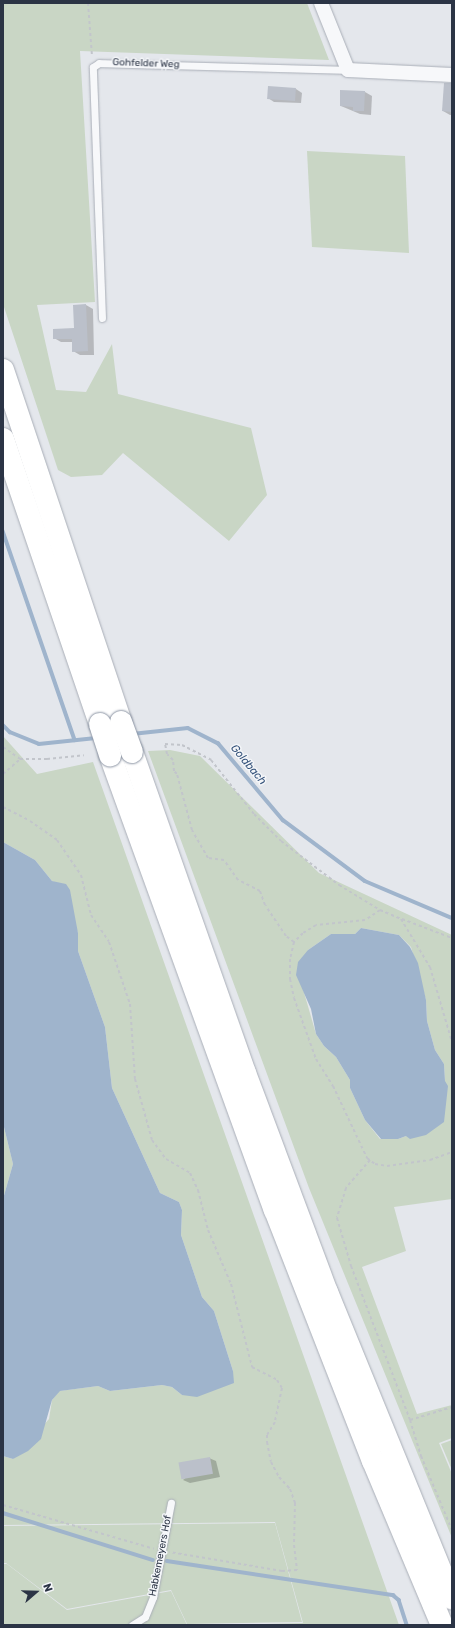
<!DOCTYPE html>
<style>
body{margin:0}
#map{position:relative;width:455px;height:1628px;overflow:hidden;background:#e4e7ec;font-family:Rubik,sans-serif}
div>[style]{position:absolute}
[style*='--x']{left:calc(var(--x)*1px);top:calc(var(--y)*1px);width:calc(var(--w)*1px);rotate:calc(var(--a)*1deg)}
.green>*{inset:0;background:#c9d6c5}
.water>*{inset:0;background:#9fb4cc}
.shadow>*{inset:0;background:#0003}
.stream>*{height:3.5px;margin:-1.75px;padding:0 1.75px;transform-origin:1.75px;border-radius:1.75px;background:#9fb4cc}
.building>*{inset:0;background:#bbc0ca;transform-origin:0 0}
.path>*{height:2px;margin-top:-1px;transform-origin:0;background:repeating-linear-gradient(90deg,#c2c5cb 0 3px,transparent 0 6px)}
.roads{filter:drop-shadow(0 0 1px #a9aeb7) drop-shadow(0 0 1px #a9aeb7)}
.lane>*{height:7px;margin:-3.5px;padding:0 3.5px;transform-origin:3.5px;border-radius:3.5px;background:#f7f8fa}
.street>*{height:14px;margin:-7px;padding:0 7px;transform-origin:7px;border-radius:7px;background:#f7f8fa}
.highway>*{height:22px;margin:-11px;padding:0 11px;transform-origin:11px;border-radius:11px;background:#fff}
.bridges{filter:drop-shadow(0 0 1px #8b94a3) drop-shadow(0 0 1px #8b94a3)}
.highway-bridge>*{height:22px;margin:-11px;padding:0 11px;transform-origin:11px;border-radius:11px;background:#fff}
span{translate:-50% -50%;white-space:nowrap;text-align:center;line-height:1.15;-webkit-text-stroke:3px #f4f6f9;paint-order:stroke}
.street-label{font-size:10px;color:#2b3445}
.water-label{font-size:11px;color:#34527a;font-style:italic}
.frame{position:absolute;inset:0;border:4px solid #2b3445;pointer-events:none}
.north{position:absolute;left:16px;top:1572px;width:40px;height:40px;-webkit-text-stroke:3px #f4f6f9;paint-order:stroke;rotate:70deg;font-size:11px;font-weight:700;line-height:16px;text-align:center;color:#2b3445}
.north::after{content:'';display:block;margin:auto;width:14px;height:18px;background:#2b3445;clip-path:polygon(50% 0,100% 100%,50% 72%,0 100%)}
</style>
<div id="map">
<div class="green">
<div style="clip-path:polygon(3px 3px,307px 3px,329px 60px,80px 51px,95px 302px,37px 305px,56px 390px,86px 392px,112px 344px,118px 394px,251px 428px,267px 495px,229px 541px,123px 453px,102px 475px,71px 477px,58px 470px,3px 304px)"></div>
<div style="clip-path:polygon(307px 151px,405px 156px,409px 253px,312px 247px)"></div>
<div style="clip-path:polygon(3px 736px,37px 774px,93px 762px,399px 1625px,217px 1625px,303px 1623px,275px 1522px,3px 1525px,3px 1456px,13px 1459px,49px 1419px,52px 1400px,59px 1391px,98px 1386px,110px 1391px,162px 1385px,172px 1387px,182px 1395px,233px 1371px,214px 1311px,202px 1297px,181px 1235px,182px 1210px,179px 1202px,160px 1193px,112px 1088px,105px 1027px,78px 951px,78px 933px,60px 885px,52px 881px,35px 860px,3px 842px)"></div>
<div style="clip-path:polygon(evenodd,170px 750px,200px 756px,319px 873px,452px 935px,452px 1199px,394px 1207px,406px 1251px,362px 1267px,417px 1414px,452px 1405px,452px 1438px,439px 1443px,452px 1474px,452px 1538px,309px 1188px,148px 751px,170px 750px,361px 928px,399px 935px,411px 947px,426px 1000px,427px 1021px,435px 1050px,444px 1064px,445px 1081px,406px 1136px,398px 1139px,380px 1139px,365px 1120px,350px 1088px,350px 1080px,336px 1057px,324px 1046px,316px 1034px,301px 982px,308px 950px,331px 934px,355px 934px,361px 928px)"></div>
<div style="clip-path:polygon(3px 1123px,13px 1164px,3px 1199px)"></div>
<div style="clip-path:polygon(452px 1440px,452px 1470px,441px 1444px)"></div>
<div style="clip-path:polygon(275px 1523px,302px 1622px,187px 1624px,171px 1590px,67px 1609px,6px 1563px,3px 1563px,3px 1526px)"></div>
<div style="clip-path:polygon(3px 1564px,7px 1564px,67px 1610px,171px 1591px,187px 1625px,3px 1625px)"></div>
</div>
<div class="water">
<div style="clip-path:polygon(3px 842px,35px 860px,52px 881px,66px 884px,70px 890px,78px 933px,78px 951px,105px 1027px,112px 1088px,160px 1193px,179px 1202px,182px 1210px,181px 1235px,202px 1297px,214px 1311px,233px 1371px,234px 1383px,197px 1397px,182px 1395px,172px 1387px,162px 1385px,110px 1391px,98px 1386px,60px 1391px,52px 1400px,41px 1439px,28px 1451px,13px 1459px,3px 1456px,3px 1199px,13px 1164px,3px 1123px)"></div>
<div style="clip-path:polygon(361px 928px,399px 935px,410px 947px,418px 963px,426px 1000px,427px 1021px,435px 1050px,444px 1064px,445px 1081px,448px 1086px,444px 1122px,426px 1135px,410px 1139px,406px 1136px,398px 1139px,381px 1139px,365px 1120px,350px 1088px,350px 1080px,336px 1057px,324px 1046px,316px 1034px,311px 1009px,296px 975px,298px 962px,308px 950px,331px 934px,355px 934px)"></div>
</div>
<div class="shadow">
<div style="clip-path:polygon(296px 89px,302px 93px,301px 103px,274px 102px,268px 98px)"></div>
<div style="clip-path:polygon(365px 92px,372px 96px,371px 115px,360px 114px,341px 106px)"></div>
<div style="clip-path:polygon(452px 95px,452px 115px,450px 115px,443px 111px)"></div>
<div style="clip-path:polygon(86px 305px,93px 309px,94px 355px,80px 355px,73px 351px,73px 342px,61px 342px,54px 338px,75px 329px)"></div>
<div style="clip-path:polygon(209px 1458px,216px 1461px,220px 1477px,190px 1483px,183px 1480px)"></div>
</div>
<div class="stream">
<div style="--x:3;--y:531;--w:221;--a:71"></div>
<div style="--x:3;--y:725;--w:10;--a:45"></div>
<div style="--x:10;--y:732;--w:31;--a:22"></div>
<div style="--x:39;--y:744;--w:57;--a:-6"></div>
<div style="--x:132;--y:734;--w:56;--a:-6.1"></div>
<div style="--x:188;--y:728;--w:34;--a:27"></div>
<div style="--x:218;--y:743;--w:101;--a:49.8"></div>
<div style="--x:283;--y:820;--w:102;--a:36.6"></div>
<div style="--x:365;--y:881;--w:95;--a:23"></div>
<div style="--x:3;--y:1513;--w:157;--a:17.4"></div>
<div style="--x:167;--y:1561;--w:229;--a:8.6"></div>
<div style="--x:393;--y:1595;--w:8;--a:40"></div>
<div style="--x:399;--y:1600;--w:26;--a:72"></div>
</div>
<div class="building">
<div style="clip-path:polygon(444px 83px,452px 83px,452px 112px,442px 111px)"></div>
<div style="left:268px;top:86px;width:28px;height:13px;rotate:4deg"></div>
<div style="clip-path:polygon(340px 90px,365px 91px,364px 111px,353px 111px,353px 107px,340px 106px)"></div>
<div style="clip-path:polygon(86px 304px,88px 351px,72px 352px,72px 339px,53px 339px,53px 329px,74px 328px,73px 305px)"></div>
<div style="left:210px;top:1457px;width:17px;height:32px;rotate:80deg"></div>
</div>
<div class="path">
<div style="--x:88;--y:3;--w:53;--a:85.7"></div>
<div style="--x:3;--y:747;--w:21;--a:35"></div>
<div style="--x:20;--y:759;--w:27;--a:0"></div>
<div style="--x:47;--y:759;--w:37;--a:-6"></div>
<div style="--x:3;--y:774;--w:23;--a:-41"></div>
<div style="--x:3;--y:807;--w:30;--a:27"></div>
<div style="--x:30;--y:821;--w:33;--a:35"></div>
<div style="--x:57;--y:840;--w:42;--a:55.6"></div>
<div style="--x:81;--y:875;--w:41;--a:76"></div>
<div style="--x:91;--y:915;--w:32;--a:56"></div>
<div style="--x:109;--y:942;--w:65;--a:71.3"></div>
<div style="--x:130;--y:1004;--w:75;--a:86.2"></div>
<div style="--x:135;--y:1079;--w:63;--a:74.4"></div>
<div style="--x:152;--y:1140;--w:24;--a:54"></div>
<div style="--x:166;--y:1159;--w:28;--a:30"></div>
<div style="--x:190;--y:1173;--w:19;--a:65"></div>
<div style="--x:198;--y:1190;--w:41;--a:76"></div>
<div style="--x:208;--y:1230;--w:59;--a:66.9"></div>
<div style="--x:231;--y:1284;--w:86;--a:75.8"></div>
<div style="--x:252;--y:1367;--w:28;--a:27"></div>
<div style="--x:277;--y:1380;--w:9;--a:58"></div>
<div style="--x:282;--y:1388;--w:35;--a:102"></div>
<div style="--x:275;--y:1422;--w:15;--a:122"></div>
<div style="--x:267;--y:1435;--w:7;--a:90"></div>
<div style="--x:267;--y:1442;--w:20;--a:79"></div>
<div style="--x:271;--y:1462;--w:17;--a:62"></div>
<div style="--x:279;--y:1477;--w:16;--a:47"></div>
<div style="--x:290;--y:1489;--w:15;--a:70"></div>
<div style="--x:295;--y:1503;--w:42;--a:91.4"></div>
<div style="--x:294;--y:1545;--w:25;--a:83"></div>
<div style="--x:297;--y:1570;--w:15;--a:176"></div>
<div style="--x:282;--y:1571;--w:114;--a:-170.4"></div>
<div style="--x:380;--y:910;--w:18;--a:146"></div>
<div style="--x:365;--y:920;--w:49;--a:174.2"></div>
<div style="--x:316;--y:925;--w:15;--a:148"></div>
<div style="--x:303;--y:933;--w:13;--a:135"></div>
<div style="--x:294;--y:942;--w:17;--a:103"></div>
<div style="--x:290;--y:959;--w:20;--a:90"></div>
<div style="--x:290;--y:979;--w:19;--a:78"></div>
<div style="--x:294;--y:998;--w:65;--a:70.2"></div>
<div style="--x:316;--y:1059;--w:32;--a:58"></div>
<div style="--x:333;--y:1086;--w:80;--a:64.7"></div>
<div style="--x:367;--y:1158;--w:10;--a:37"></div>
<div style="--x:375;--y:1164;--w:12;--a:9"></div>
<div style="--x:387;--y:1166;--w:43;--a:-7.9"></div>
<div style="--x:430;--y:1160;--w:23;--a:-20"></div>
<div style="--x:402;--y:919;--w:53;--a:20.8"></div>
<div style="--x:294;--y:942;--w:10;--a:-143"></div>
<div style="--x:286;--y:936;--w:37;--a:-124"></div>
<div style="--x:265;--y:905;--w:15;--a:-110"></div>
<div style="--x:260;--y:891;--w:25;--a:-153"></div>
<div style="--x:238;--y:880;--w:24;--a:-125"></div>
<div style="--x:224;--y:860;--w:16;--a:-173"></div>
<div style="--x:208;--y:858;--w:32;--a:-120"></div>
<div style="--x:192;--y:830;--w:58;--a:-105"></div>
<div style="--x:177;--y:774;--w:4;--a:-135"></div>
<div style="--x:174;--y:771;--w:11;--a:-95"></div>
<div style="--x:173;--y:760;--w:8;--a:-135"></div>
<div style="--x:167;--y:754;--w:10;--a:-101"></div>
<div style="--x:165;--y:744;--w:17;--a:3"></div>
<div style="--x:182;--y:745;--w:33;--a:27"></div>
<div style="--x:211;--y:760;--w:69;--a:51.5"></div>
<div style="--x:254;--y:814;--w:38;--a:45"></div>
<div style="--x:281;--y:841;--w:73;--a:37.2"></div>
<div style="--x:339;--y:885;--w:48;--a:31.4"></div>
<div style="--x:380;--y:910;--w:23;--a:23"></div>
<div style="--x:401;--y:919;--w:56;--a:58.9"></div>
<div style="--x:430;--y:967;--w:78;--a:73.7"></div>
<div style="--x:370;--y:1160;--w:37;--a:131"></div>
<div style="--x:346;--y:1188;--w:31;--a:107"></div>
<div style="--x:337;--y:1218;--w:50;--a:73.7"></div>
<div style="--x:351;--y:1266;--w:165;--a:69"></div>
<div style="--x:410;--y:1420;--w:38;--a:73"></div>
<div style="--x:421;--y:1456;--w:80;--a:67.3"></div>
<div style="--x:410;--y:1420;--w:44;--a:-17.2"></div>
<div style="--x:3;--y:1505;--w:157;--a:16.2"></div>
</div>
<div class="roads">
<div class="lane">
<div style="--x:102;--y:318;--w:251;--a:-92.1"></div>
<div style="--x:93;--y:67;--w:7;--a:-34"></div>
<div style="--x:99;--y:63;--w:249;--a:1.6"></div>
<div style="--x:132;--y:1625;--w:15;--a:-32"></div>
<div style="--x:145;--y:1617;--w:22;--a:-68"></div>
<div style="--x:153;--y:1597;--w:96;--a:-79.2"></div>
</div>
<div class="street">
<div style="--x:321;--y:3;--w:72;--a:68.1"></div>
<div style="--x:348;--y:70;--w:104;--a:2.8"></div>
</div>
<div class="highway">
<div style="--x:3;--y:370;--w:371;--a:71.5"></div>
<div style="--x:3;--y:439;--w:301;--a:71.2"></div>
<div style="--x:132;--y:752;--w:340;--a:70.6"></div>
<div style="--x:245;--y:1073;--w:234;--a:69.5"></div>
<div style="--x:327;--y:1292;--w:331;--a:67.8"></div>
<div style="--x:110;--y:755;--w:484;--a:70.1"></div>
<div style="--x:275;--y:1210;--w:269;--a:68.7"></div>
<div style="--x:373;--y:1461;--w:178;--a:67.2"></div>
</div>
</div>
<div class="bridges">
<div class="highway-bridge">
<div style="--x:121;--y:722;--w:32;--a:70"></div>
<div style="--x:100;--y:724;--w:33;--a:72"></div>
</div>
</div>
<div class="street-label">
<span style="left:146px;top:64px;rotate:2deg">Gohfelder Weg</span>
<span style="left:161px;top:1556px;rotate:-79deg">Habkemeyers Hof</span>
</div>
<div class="water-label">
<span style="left:248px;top:765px;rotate:50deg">Goldbach</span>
</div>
<div class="frame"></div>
<div class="north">N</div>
</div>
